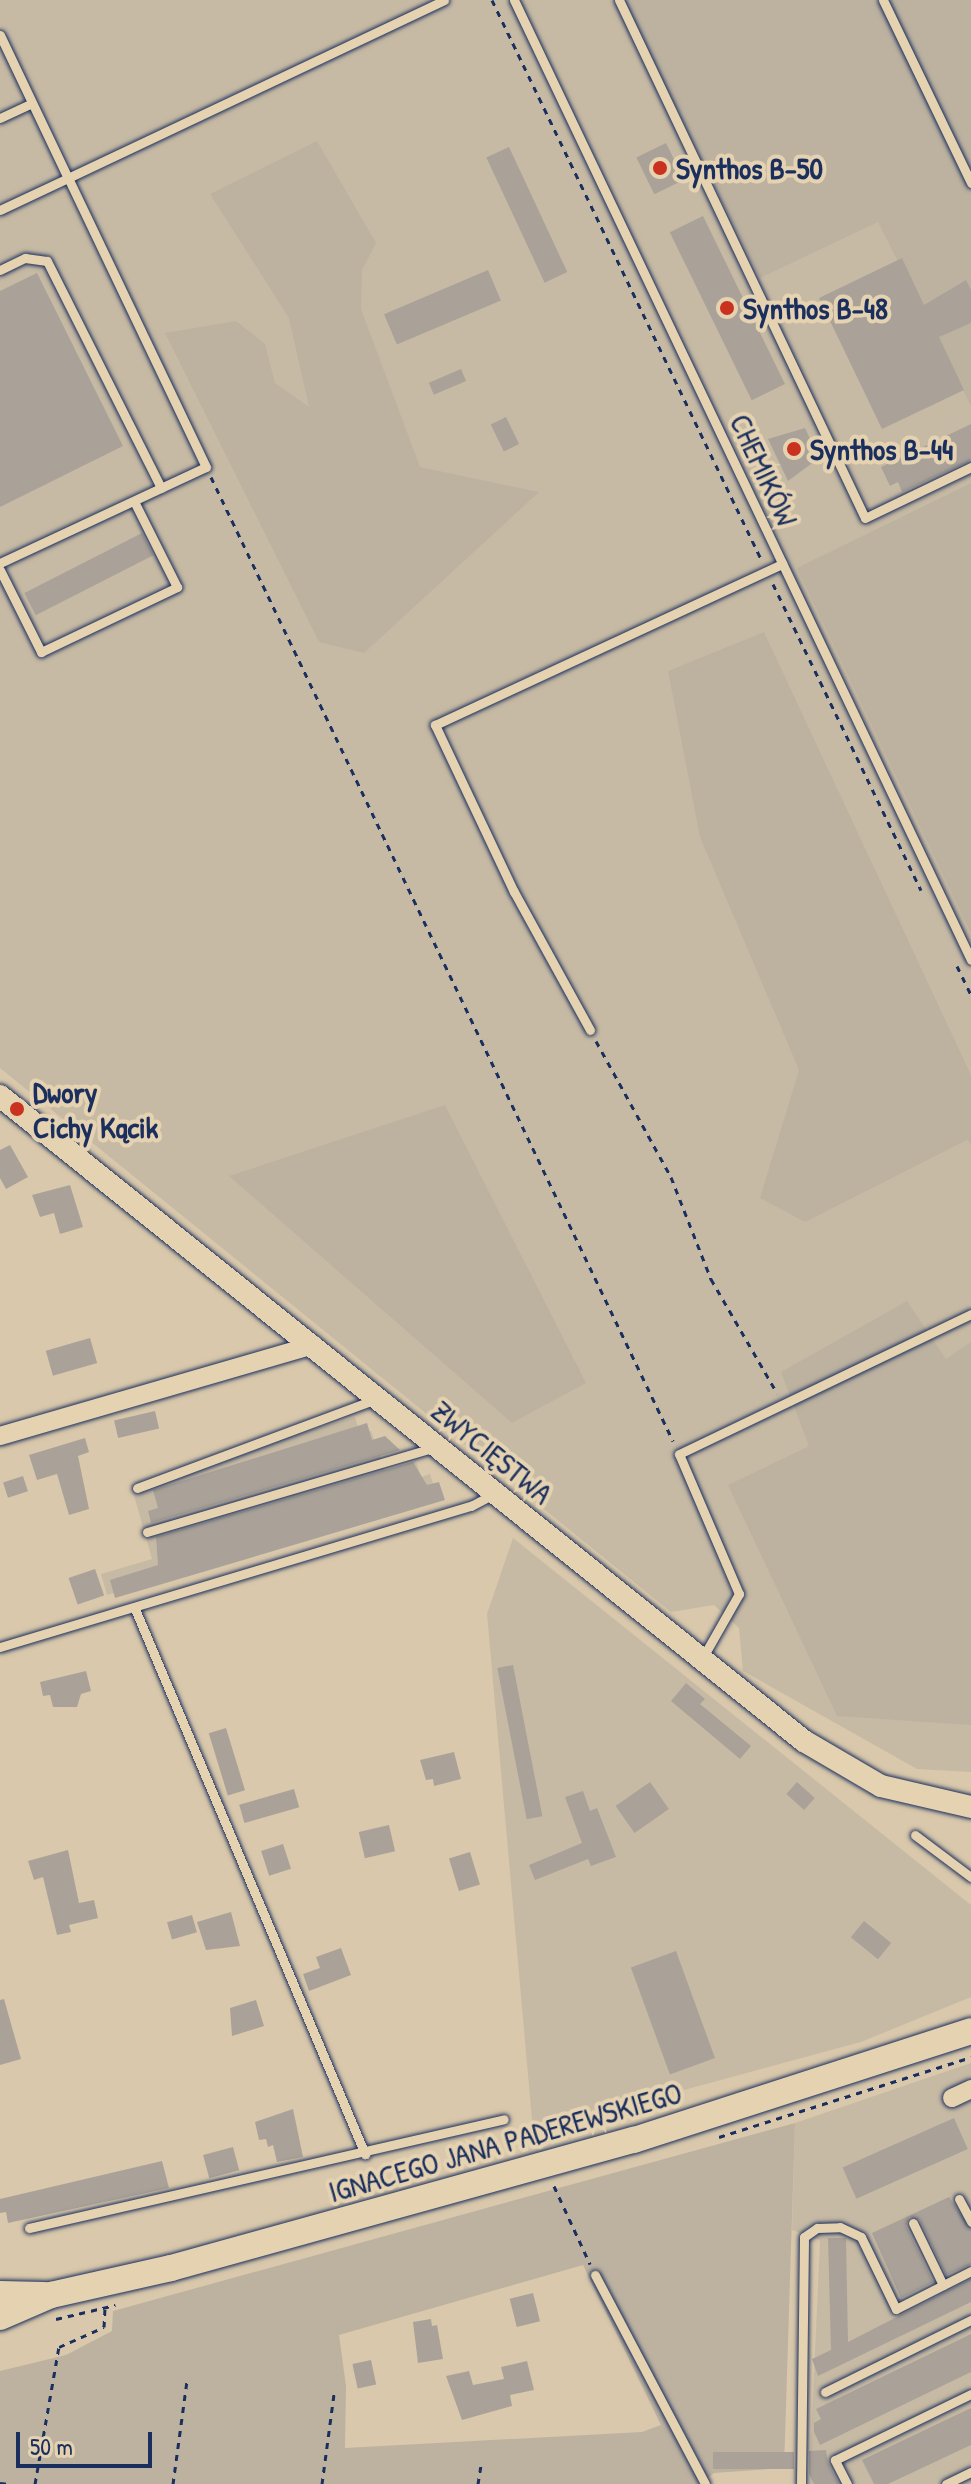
<!DOCTYPE html>
<meta charset="utf-8">
<style>
body{margin:0}
#map{position:relative;width:971px;height:2484px;overflow:hidden;background:#d9c8ab;font-family:"Patrick Hand",sans-serif}
div>[style]{position:absolute}
[style*='--x']{left:calc(var(--x)*1px);top:calc(var(--y)*1px);width:calc(var(--w)*1px);rotate:calc(var(--a)*1deg)}
.built>*{inset:0;background:#c7baa4}
.green>*{inset:0;background:#bdb2a0}
.building>*{inset:0;background:#aaa298;transform-origin:0 0}
.path>*{height:3px;margin-top:-1.5px;transform-origin:0;background:repeating-linear-gradient(90deg,#1b2f5e 0 6px,transparent 0 12px)}
.roads{filter:drop-shadow(0 0 2px #1b2f5e) drop-shadow(0 0 2px #1b2f5e)}
.service>*{height:9px;margin:-4.5px;padding:0 4.5px;transform-origin:4.5px;border-radius:4.5px;background:#e5d2b0}
.minor>*{height:18px;margin:-9px;padding:0 9px;transform-origin:9px;border-radius:9px;background:#e5d2b0}
.tertiary>*{height:22px;margin:-11px;padding:0 11px;transform-origin:11px;border-radius:11px;background:#e5d2b0}
.secondary>*{height:26px;margin:-13px;padding:0 13px;transform-origin:13px;border-radius:13px;background:#e5d2b0}
.dots>*{width:22px;height:22px;translate:-50% -50%;box-sizing:border-box;border:4px solid #e5d2b0;border-radius:50%}
span{translate:-50% -50%;white-space:nowrap;text-align:center;line-height:1.15;-webkit-text-stroke:8px #e5d2b0;paint-order:stroke}
.poi-label{font-size:30px;color:#1b2f5e;font-weight:700}
.left{translate:0 -50%;text-align:left}
.street-label{font-size:30px;color:#1b2f5e}
.scale{position:absolute;left:16px;top:2432px;width:136px;height:36px;box-sizing:border-box;border:4px solid #1b2f5e;border-top:0;padding-left:10px;font-size:24px;line-height:28px;white-space:nowrap;color:#1b2f5e;-webkit-text-stroke:6px #e5d2b0;paint-order:stroke}
</style>
<div id="map">
<div class="built">
<div style="clip-path:polygon(0 0,971px 0,971px 1772px,917px 1769px,743px 1671px,739px 1628px,714px 1605px,671px 1612px,0 1068px)"></div>
<div style="clip-path:polygon(355px 1417px,360px 1434px,371px 1431px,385px 1470px,416px 1461px,421px 1477px,430px 1474px,437px 1496px,107px 1595px,101px 1574px,152px 1559px,131px 1485px)"></div>
<div style="clip-path:polygon(513px 1538px,971px 1905px,971px 1997px,861px 2042px,533px 2131px,487px 1614px)"></div>
<div style="clip-path:polygon(971px 2063px,971px 2484px,809px 2484px,820px 2240px,792px 2230px,795px 2123px)"></div>
</div>
<div class="green">
<div style="clip-path:polygon(623px 0,971px 0,971px 406px,878px 222px,760px 278px)"></div>
<div style="clip-path:polygon(317px 141px,376px 243px,362px 270px,361px 309px,420px 467px,539px 492px,364px 653px,319px 642px,165px 333px,236px 321px,265px 344px,275px 383px,309px 407px,289px 318px,210px 194px)"></div>
<div style="clip-path:polygon(971px 483px,971px 933px,797px 568px)"></div>
<div style="clip-path:polygon(764px 632px,971px 1075px,971px 1144px,967px 1140px,805px 1222px,760px 1198px,799px 1070px,700px 837px,668px 671px)"></div>
<div style="clip-path:polygon(445px 1105px,586px 1383px,512px 1423px,229px 1176px)"></div>
<div style="clip-path:polygon(907px 1301px,946px 1359px,971px 1342px,971px 1725px,837px 1716px,728px 1485px,809px 1446px,781px 1372px)"></div>
<div style="clip-path:polygon(evenodd,795px 2123px,784px 2468px,714px 2473px,700px 2484px,0 2484px,0 2371px,66px 2355px,112px 2331px,113px 2311px,795px 2123px,583px 2265px,661px 2425px,642px 2432px,345px 2448px,346px 2386px,339px 2335px,583px 2265px)"></div>
</div>
<div class="building">
<div style="left:666px;top:143px;width:41px;height:33px;rotate:64deg"></div>
<div style="left:509px;top:147px;width:138px;height:25px;rotate:65deg"></div>
<div style="left:703px;top:216px;width:187px;height:37px;rotate:64deg"></div>
<div style="clip-path:polygon(902px 258px,924px 305px,966px 280px,971px 290px,971px 323px,939px 337px,964px 390px,882px 429px,819px 298px)"></div>
<div style="left:488px;top:270px;width:33px;height:113px;rotate:67deg"></div>
<div style="clip-path:polygon(37px 273px,123px 446px,0 507px,0 291px)"></div>
<div style="left:461px;top:369px;width:13px;height:35px;rotate:67deg"></div>
<div style="left:506px;top:417px;width:30px;height:17px;rotate:64deg"></div>
<div style="clip-path:polygon(971px 424px,971px 460px,902px 492px,898px 482px,890px 486px,881px 467px)"></div>
<div style="clip-path:polygon(805px 428px,819px 458px,788px 481px,768px 439px)"></div>
<div style="left:142px;top:533px;width:25px;height:132px;rotate:63deg"></div>
<div style="clip-path:polygon(10px 1145px,28px 1177px,6px 1189px,0 1178px,0 1150px)"></div>
<div style="clip-path:polygon(70px 1185px,83px 1227px,60px 1234px,54px 1213px,40px 1217px,32px 1195px)"></div>
<div style="left:90px;top:1338px;width:26px;height:46px;rotate:74deg"></div>
<div style="left:155px;top:1411px;width:18px;height:42px;rotate:77deg"></div>
<div style="clip-path:polygon(367px 1423px,372px 1440px,385px 1436px,400px 1450px,151px 1523px,148px 1511px,158px 1508px,153px 1490px)"></div>
<div style="clip-path:polygon(85px 1438px,89px 1452px,78px 1456px,89px 1509px,69px 1515px,57px 1474px,37px 1480px,29px 1455px)"></div>
<div style="clip-path:polygon(413px 1462px,427px 1485px,439px 1482px,445px 1500px,115px 1598px,110px 1580px,158px 1565px,156px 1537px)"></div>
<div style="left:23px;top:1476px;width:16px;height:21px;rotate:72deg"></div>
<div style="left:95px;top:1569px;width:28px;height:28px;rotate:71deg"></div>
<div style="left:513px;top:1665px;width:154px;height:16px;rotate:79deg"></div>
<div style="clip-path:polygon(86px 1671px,91px 1691px,81px 1694px,77px 1707px,53px 1707px,50px 1695px,43px 1696px,40px 1682px)"></div>
<div style="clip-path:polygon(686px 1683px,705px 1699px,700px 1704px,751px 1746px,740px 1759px,671px 1701px)"></div>
<div style="left:226px;top:1728px;width:65px;height:18px;rotate:73deg"></div>
<div style="clip-path:polygon(454px 1752px,461px 1779px,434px 1786px,433px 1779px,426px 1780px,420px 1760px)"></div>
<div style="left:650px;top:1782px;width:33px;height:42px;rotate:55deg"></div>
<div style="left:797px;top:1782px;width:24px;height:16px;rotate:42deg"></div>
<div style="left:294px;top:1789px;width:19px;height:57px;rotate:74deg"></div>
<div style="clip-path:polygon(583px 1791px,590px 1811px,597px 1808px,616px 1857px,591px 1866px,588px 1859px,535px 1880px,529px 1865px,582px 1843px,565px 1797px)"></div>
<div style="left:389px;top:1825px;width:27px;height:31px;rotate:77deg"></div>
<div style="left:283px;top:1844px;width:26px;height:23px;rotate:72deg"></div>
<div style="clip-path:polygon(68px 1850px,79px 1903px,94px 1900px,98px 1918px,69px 1925px,71px 1932px,57px 1935px,43px 1877px,34px 1880px,28px 1861px)"></div>
<div style="left:470px;top:1852px;width:34px;height:22px;rotate:73deg"></div>
<div style="clip-path:polygon(231px 1912px,240px 1946px,206px 1950px,197px 1922px)"></div>
<div style="left:192px;top:1915px;width:18px;height:26px;rotate:74deg"></div>
<div style="left:864px;top:1921px;width:35px;height:21px;rotate:39deg"></div>
<div style="clip-path:polygon(341px 1948px,351px 1975px,309px 1991px,303px 1974px,320px 1968px,316px 1957px)"></div>
<div style="left:676px;top:1951px;width:114px;height:48px;rotate:70deg"></div>
<div style="clip-path:polygon(4px 1999px,21px 2059px,0 2065px,0 2000px)"></div>
<div style="clip-path:polygon(256px 2000px,264px 2026px,232px 2036px,230px 2008px)"></div>
<div style="clip-path:polygon(293px 2109px,303px 2157px,277px 2162px,273px 2145px,268px 2147px,266px 2139px,259px 2140px,255px 2122px)"></div>
<div style="left:954px;top:2118px;width:34px;height:122px;rotate:66deg"></div>
<div style="left:233px;top:2147px;width:24px;height:31px;rotate:75deg"></div>
<div style="clip-path:polygon(162px 2161px,169px 2188px,8px 2223px,6px 2212px,0 2213px,0 2199px)"></div>
<div style="clip-path:polygon(949px 2197px,971px 2229px,971px 2264px,946px 2275px,920px 2220px,909px 2217px,906px 2226px,933px 2282px,901px 2298px,872px 2233px)"></div>
<div style="clip-path:polygon(828px 2238px,846px 2238px,848px 2342px,971px 2279px,971px 2302px,818px 2376px,812px 2359px,831px 2350px)"></div>
<div style="left:533px;top:2293px;width:29px;height:24px;rotate:76deg"></div>
<div style="clip-path:polygon(431px 2319px,432px 2326px,437px 2325px,443px 2359px,418px 2363px,413px 2322px)"></div>
<div style="clip-path:polygon(971px 2334px,971px 2372px,820px 2445px,814px 2432px,814px 2423px,821px 2419px,816px 2409px)"></div>
<div style="left:371px;top:2360px;width:25px;height:19px;rotate:78deg"></div>
<div style="clip-path:polygon(527px 2361px,534px 2390px,510px 2395px,512px 2406px,462px 2420px,446px 2376px,469px 2371px,473px 2385px,504px 2379px,501px 2367px)"></div>
<div style="clip-path:polygon(971px 2408px,971px 2445px,888px 2484px,874px 2484px,862px 2460px)"></div>
<div style="clip-path:polygon(826px 2450px,828px 2463px,839px 2484px,814px 2484px,809px 2474px,809px 2451px)"></div>
<div style="left:794px;top:2452px;width:17px;height:81px;rotate:90deg"></div>
</div>
<div class="path">
<div style="--x:492;--y:0;--w:620;--a:64.3"></div>
<div style="--x:211;--y:477;--w:1069;--a:64.39"></div>
<div style="--x:773;--y:584;--w:340;--a:64.2"></div>
<div style="--x:957;--y:966;--w:32;--a:64"></div>
<div style="--x:596;--y:1041;--w:155;--a:61.1"></div>
<div style="--x:671;--y:1177;--w:110;--a:68.6"></div>
<div style="--x:711;--y:1279;--w:132;--a:59.9"></div>
<div style="--x:719;--y:2137;--w:264;--a:-17.6"></div>
<div style="--x:554;--y:2186;--w:86;--a:65.2"></div>
<div style="--x:56;--y:2319;--w:61;--a:-13.3"></div>
<div style="--x:0;--y:2483;--w:10;--a:6"></div>
<div style="--x:35;--y:2484;--w:139;--a:-80.1"></div>
<div style="--x:59;--y:2347;--w:49;--a:-24"></div>
<div style="--x:104;--y:2327;--w:19;--a:-87"></div>
<div style="--x:173;--y:2484;--w:104;--a:-82.3"></div>
<div style="--x:322;--y:2484;--w:91;--a:-82.4"></div>
<div style="--x:478;--y:2484;--w:19;--a:-81"></div>
</div>
<div class="roads">
<div class="service">
<div style="--x:514;--y:0;--w:1063;--a:64.54"></div>
<div style="--x:619;--y:0;--w:573;--a:64.6"></div>
<div style="--x:865;--y:518;--w:118;--a:-25.7"></div>
<div style="--x:883;--y:0;--w:203;--a:64.3"></div>
<div style="--x:0;--y:35;--w:158;--a:64.6"></div>
<div style="--x:68;--y:178;--w:75;--a:154.8"></div>
<div style="--x:0;--y:118;--w:35;--a:-25"></div>
<div style="--x:0;--y:270;--w:28;--a:-26"></div>
<div style="--x:25;--y:258;--w:22;--a:8"></div>
<div style="--x:47;--y:261;--w:254;--a:63.3"></div>
<div style="--x:0;--y:563;--w:227;--a:-25"></div>
<div style="--x:206;--y:467;--w:320;--a:-115.5"></div>
<div style="--x:68;--y:178;--w:416;--a:-25.3"></div>
<div style="--x:0;--y:570;--w:92;--a:63.4"></div>
<div style="--x:41;--y:652;--w:151;--a:-25.5"></div>
<div style="--x:177;--y:587;--w:96;--a:-116.6"></div>
<div style="--x:590;--y:1030;--w:158;--a:-118.8"></div>
<div style="--x:514;--y:892;--w:185;--a:-115.3"></div>
<div style="--x:435;--y:725;--w:383;--a:-24.9"></div>
<div style="--x:137;--y:1488;--w:253;--a:-20.4"></div>
<div style="--x:147;--y:1532;--w:301;--a:-16.4"></div>
<div style="--x:135;--y:1609;--w:592;--a:67.12"></div>
<div style="--x:0;--y:1647;--w:492;--a:-16.7"></div>
<div style="--x:471;--y:1506;--w:24;--a:-28"></div>
<div style="--x:703;--y:1657;--w:73;--a:-60.3"></div>
<div style="--x:739;--y:1594;--w:152;--a:-113.2"></div>
<div style="--x:679;--y:1454;--w:324;--a:-25.6"></div>
<div style="--x:915;--y:1835;--w:70;--a:36.9"></div>
<div style="--x:959;--y:2199;--w:26;--a:62"></div>
<div style="--x:913;--y:2223;--w:69;--a:64.2"></div>
<div style="--x:29;--y:2228;--w:487;--a:-12.9"></div>
<div style="--x:595;--y:2275;--w:236;--a:62.2"></div>
<div style="--x:825;--y:2392;--w:163;--a:-26.3"></div>
<div style="--x:801;--y:2484;--w:247;--a:-89.3"></div>
<div style="--x:804;--y:2237;--w:16;--a:-35"></div>
<div style="--x:817;--y:2228;--w:23;--a:-2"></div>
<div style="--x:840;--y:2227;--w:23;--a:25"></div>
<div style="--x:861;--y:2237;--w:80;--a:64.1"></div>
<div style="--x:896;--y:2309;--w:84;--a:-26.9"></div>
<div style="--x:847;--y:2484;--w:27;--a:-117"></div>
<div style="--x:835;--y:2460;--w:151;--a:-25.9"></div>
<div style="--x:946;--y:2484;--w:28;--a:-26"></div>
</div>
<div class="minor">
<div style="--x:0;--y:1436;--w:327;--a:-16.2"></div>
<div style="--x:952;--y:2098;--w:21;--a:-25"></div>
</div>
<div class="tertiary">
<div style="--x:0;--y:1096;--w:1031;--a:38.74"></div>
<div style="--x:804;--y:1741;--w:89;--a:30.3"></div>
<div style="--x:881;--y:1786;--w:92;--a:13.1"></div>
</div>
<div class="secondary">
<div style="--x:0;--y:2294;--w:44;--a:1.3"></div>
<div style="--x:0;--y:2317;--w:56;--a:-23.3"></div>
<div style="--x:51;--y:2295;--w:123;--a:-12.7"></div>
<div style="--x:171;--y:2268;--w:480;--a:-15.5"></div>
<div style="--x:634;--y:2140;--w:354;--a:-17.9"></div>
</div>
</div>
<div class="dots">
<div style="left:660px;top:168px;background:#c8321e"></div>
<div style="left:727px;top:308px;background:#c8321e"></div>
<div style="left:794px;top:449px;background:#c8321e"></div>
<div style="left:17px;top:1109px;background:#c8321e"></div>
</div>
<div class="poi-label">
<span class="left" style="left:676px;top:168px">Synthos B-50</span>
<span class="left" style="left:743px;top:308px">Synthos B-48</span>
<span class="left" style="left:810px;top:449px">Synthos B-44</span>
<span class="left" style="left:33px;top:1109px">Dwory<br>Cichy Kącik</span>
</div>
<div class="street-label">
<span style="left:764px;top:470px;rotate:65deg">CHEMIKÓW</span>
<span style="left:492px;top:1452px;rotate:39deg">ZWYCIĘSTWA</span>
<span style="left:505px;top:2142px;rotate:-16deg">IGNACEGO JANA PADEREWSKIEGO</span>
</div>
<div class="scale">50 m</div>
</div>
